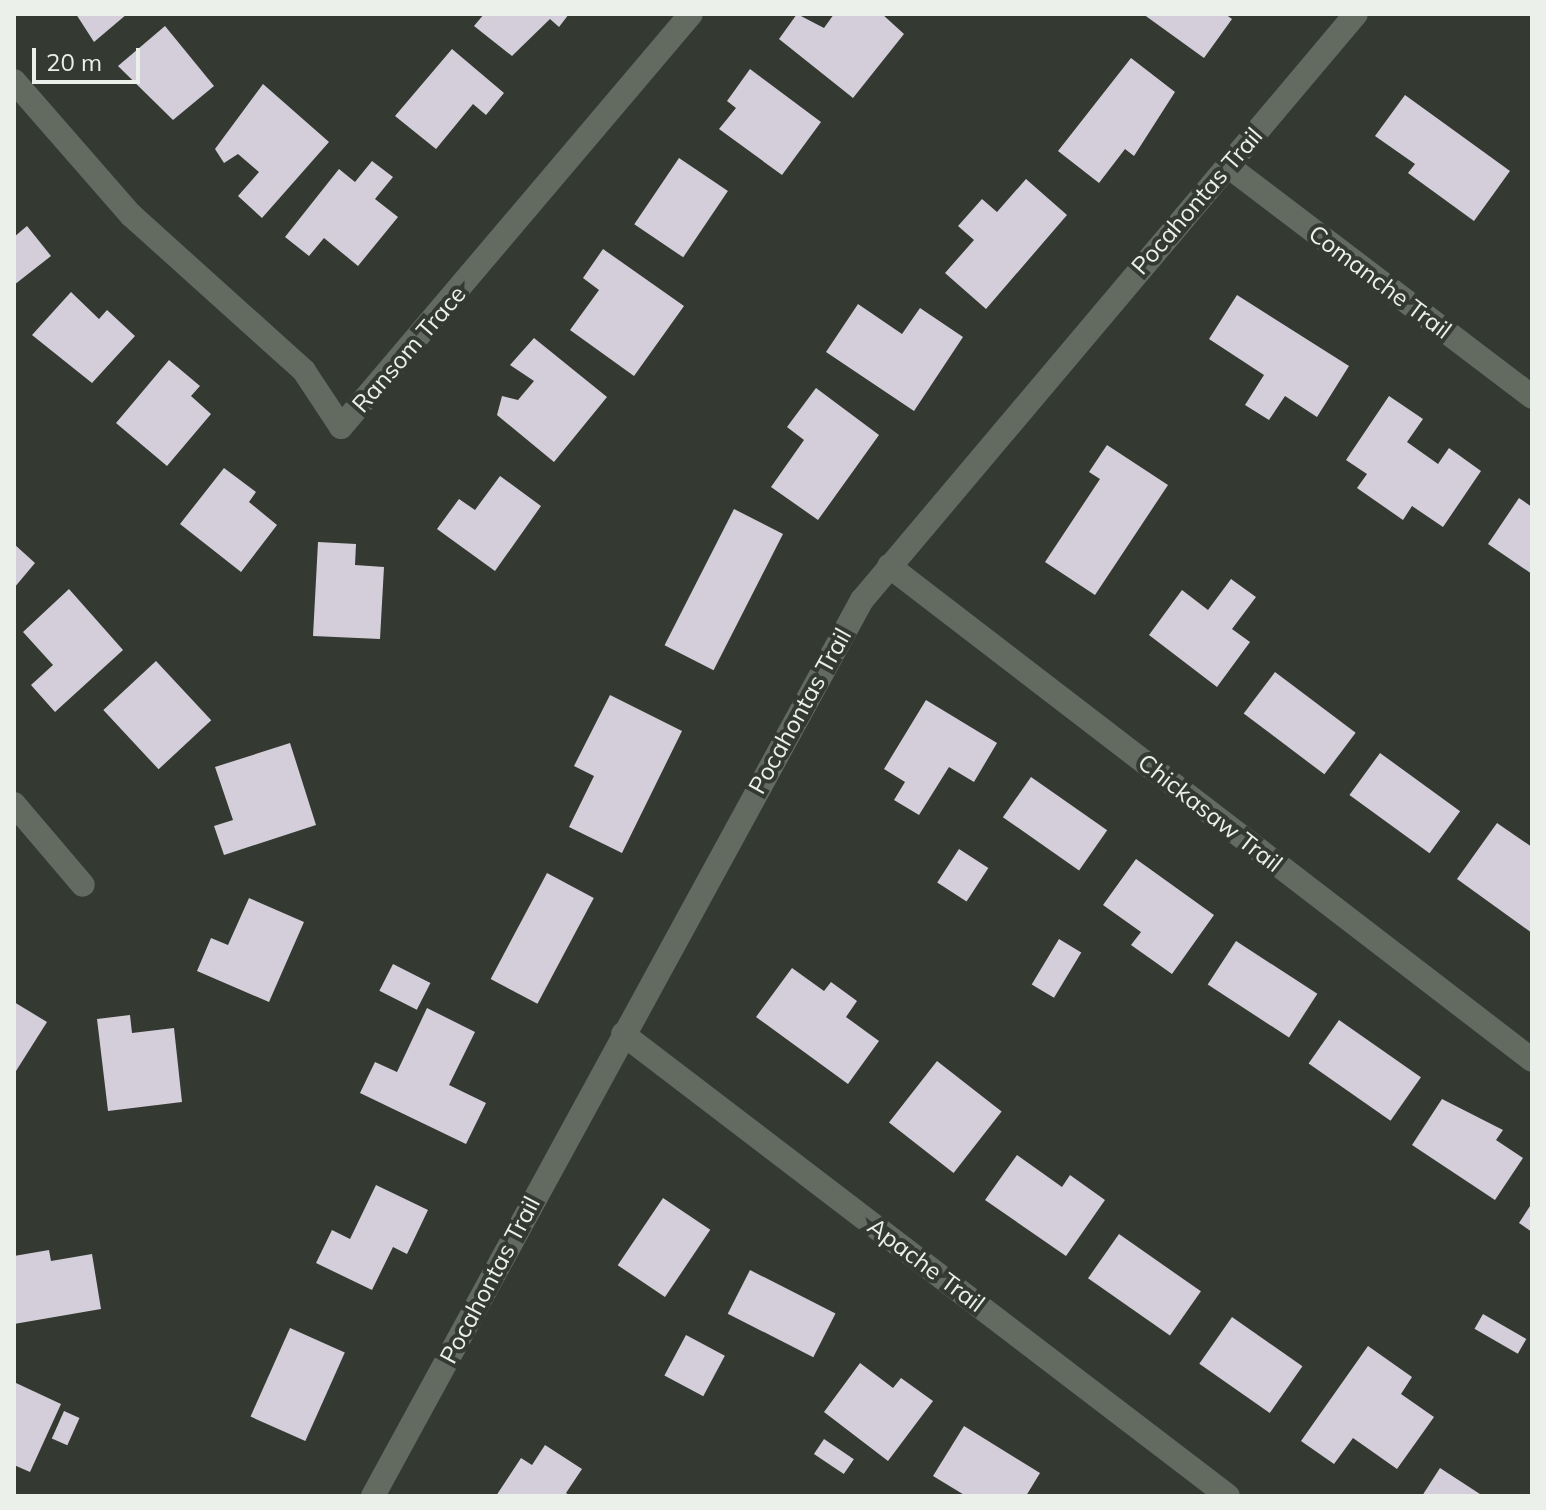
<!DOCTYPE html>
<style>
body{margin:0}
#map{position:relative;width:1546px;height:1510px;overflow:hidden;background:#343a31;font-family:Mulish,sans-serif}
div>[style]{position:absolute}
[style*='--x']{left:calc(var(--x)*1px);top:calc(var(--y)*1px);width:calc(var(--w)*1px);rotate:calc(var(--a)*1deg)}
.building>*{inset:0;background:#d3ceda;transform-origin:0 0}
.street>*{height:24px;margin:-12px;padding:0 12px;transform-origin:12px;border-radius:12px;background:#636a60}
span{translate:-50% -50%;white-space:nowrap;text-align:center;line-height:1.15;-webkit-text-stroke:8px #343a31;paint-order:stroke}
.street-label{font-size:24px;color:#ecf0ea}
.frame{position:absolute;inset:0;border:16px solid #ecf0ea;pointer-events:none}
.scale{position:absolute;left:32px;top:48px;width:108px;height:36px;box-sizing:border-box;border:4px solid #ecf0ea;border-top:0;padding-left:10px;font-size:24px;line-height:28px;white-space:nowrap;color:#ecf0ea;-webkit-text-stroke:6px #343a31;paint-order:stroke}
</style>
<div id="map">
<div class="building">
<div style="clip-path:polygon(76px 14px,127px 14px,94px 42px)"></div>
<div style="clip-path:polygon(484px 14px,569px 14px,559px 27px,550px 19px,512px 56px,474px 26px)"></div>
<div style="clip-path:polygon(797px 14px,824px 28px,834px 14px,882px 14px,904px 34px,853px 98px,779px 39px)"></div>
<div style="clip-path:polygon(1143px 14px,1225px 14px,1232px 19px,1204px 58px)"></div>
<div style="clip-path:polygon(165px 26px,214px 86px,173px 120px,118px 66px)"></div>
<div style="clip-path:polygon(452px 49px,504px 93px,486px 115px,473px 104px,436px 149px,395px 116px)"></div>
<div style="clip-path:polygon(1131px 58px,1175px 92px,1134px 156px,1125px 149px,1099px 183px,1058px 151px)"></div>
<div style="clip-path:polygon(750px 69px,821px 122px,782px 175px,719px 129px,736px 108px,727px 101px)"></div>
<div style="clip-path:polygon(263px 84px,329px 142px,262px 218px,238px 196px,259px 172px,238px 154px,224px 163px,215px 149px)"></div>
<div style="clip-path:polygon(1405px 95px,1510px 171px,1474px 221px,1408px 173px,1415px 164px,1375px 136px)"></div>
<div style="left:679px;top:158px;width:59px;height:80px;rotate:34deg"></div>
<div style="clip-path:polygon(372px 161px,393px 177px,375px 199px,398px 217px,358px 266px,324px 238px,309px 256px,285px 237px,339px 169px,355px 182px)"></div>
<div style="clip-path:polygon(1026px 179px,1067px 215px,986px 309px,945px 273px,974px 240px,958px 226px,982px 199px,997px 212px)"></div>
<div style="clip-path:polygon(27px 226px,51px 256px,14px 285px,14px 237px)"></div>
<div style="clip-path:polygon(603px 249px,684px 306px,634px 376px,570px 330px,599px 290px,583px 278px)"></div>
<div style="clip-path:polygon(71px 292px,99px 319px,107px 310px,135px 336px,92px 383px,32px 335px)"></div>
<div style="clip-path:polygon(1237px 295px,1349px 366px,1317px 417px,1285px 396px,1269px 420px,1245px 405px,1264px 375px,1209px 339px)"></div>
<div style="clip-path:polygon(858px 304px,902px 334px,920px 308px,963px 337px,914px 411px,826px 352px)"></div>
<div style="clip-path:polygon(534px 338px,607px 397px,554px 462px,497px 415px,502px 396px,518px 400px,534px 381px,510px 365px)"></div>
<div style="clip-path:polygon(169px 360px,200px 386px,191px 396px,211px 414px,167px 466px,116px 423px)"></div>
<div style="clip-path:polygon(816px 388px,879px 435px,818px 520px,771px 487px,804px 440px,787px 427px)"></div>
<div style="clip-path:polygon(1389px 396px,1423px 419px,1407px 442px,1438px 464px,1449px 448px,1481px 471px,1443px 527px,1412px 506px,1403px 520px,1357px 488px,1367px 474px,1346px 460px)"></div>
<div style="clip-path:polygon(1107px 445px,1168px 485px,1095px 595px,1045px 562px,1100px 479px,1089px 472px)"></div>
<div style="clip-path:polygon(224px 468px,256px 492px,249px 502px,277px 525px,241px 572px,180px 524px)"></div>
<div style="clip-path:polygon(500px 476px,541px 506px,495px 571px,437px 529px,459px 499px,475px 510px)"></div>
<div style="clip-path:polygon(1519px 498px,1532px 507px,1532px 574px,1488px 544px)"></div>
<div style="left:734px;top:509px;width:55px;height:153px;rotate:27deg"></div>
<div style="clip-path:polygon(318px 542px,356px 544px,355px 565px,384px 567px,380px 639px,313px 636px)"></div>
<div style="clip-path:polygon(14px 544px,35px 563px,14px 588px)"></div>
<div style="clip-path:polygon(1231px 579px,1256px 597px,1232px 629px,1250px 642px,1217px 687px,1149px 635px,1182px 590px,1208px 610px)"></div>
<div style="clip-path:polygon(69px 589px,123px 650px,55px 712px,31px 685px,53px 665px,23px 632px)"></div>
<div style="left:156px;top:661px;width:81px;height:72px;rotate:47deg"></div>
<div style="left:1275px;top:672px;width:101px;height:52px;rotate:37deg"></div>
<div style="clip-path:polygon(610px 695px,682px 731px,622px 853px,569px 827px,594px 776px,574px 766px)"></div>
<div style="clip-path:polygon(926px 700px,997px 743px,974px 782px,949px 767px,919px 815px,894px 800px,905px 782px,884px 769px)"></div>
<div style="clip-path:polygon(290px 743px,316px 825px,224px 855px,214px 826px,233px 820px,215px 767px)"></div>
<div style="left:1380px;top:753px;width:99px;height:52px;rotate:36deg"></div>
<div style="left:1031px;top:777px;width:93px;height:49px;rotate:35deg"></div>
<div style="clip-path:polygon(1497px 823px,1532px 847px,1532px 933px,1457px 879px)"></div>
<div style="left:959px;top:849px;width:35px;height:40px;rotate:33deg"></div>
<div style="clip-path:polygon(1136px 859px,1214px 915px,1172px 974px,1131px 945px,1141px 932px,1103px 905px)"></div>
<div style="left:547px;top:873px;width:53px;height:120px;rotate:28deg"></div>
<div style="clip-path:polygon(249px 898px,304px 922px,269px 1002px,197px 971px,211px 938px,228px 945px)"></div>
<div style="left:1059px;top:939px;width:26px;height:53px;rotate:31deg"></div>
<div style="left:1236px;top:941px;width:97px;height:52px;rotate:33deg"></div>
<div style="left:393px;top:964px;width:42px;height:30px;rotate:27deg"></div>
<div style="clip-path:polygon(792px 968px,824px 991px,831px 982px,857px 1001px,846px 1017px,879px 1041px,848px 1084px,756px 1017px)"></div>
<div style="clip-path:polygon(14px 1002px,47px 1022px,16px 1071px,14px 1070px)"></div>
<div style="clip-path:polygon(427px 1008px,475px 1032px,449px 1085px,486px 1103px,466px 1144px,360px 1093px,375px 1062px,397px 1072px)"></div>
<div style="clip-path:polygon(130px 1015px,132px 1033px,174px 1028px,182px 1102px,108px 1111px,97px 1019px)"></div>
<div style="left:1339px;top:1020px;width:100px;height:53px;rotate:35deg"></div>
<div style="left:937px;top:1061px;width:82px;height:78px;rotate:38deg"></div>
<div style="clip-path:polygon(1442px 1099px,1503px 1130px,1496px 1140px,1523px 1158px,1495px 1200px,1412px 1145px)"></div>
<div style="clip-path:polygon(1017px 1155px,1062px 1187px,1070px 1175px,1105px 1200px,1066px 1256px,985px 1200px)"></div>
<div style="clip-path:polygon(376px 1185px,428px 1210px,407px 1254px,393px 1247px,372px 1290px,316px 1263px,332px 1230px,350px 1239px)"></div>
<div style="left:663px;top:1198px;width:57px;height:81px;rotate:34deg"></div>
<div style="clip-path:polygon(1532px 1203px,1532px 1232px,1519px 1223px)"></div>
<div style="left:1119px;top:1234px;width:100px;height:54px;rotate:35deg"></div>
<div style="clip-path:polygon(49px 1250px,51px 1261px,92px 1254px,101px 1309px,14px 1324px,14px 1256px)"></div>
<div style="left:750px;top:1270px;width:96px;height:49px;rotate:27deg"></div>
<div style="left:1483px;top:1314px;width:50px;height:17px;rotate:30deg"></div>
<div style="left:1232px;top:1317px;width:86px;height:57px;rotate:35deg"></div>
<div style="left:290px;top:1328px;width:60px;height:97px;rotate:24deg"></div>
<div style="left:686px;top:1335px;width:44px;height:46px;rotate:28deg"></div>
<div style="clip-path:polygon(1368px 1346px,1412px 1377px,1401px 1394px,1434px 1417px,1397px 1469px,1353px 1438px,1334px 1464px,1301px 1441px)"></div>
<div style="clip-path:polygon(860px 1363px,893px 1388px,901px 1378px,933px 1401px,888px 1461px,824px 1412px)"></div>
<div style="clip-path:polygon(16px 1383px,61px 1404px,30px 1472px,14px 1465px)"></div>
<div style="left:64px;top:1411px;width:17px;height:30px;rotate:24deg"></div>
<div style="clip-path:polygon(964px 1426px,1040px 1473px,1026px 1496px,966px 1496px,933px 1476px)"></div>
<div style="left:824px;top:1439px;width:36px;height:18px;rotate:34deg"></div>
<div style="clip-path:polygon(545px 1445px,582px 1469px,566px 1493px,571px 1496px,496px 1496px,521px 1458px,532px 1465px)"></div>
<div style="clip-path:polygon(1440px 1468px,1483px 1496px,1422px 1496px)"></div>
</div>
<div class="street">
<div style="--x:14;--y:81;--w:178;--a:48.9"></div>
<div style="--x:131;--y:215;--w:233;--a:42"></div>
<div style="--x:304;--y:371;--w:67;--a:56.5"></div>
<div style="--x:341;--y:427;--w:541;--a:-49.72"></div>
<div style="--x:1228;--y:166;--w:382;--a:37.2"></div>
<div style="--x:889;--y:566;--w:811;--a:37.53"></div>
<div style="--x:14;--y:804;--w:106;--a:49.6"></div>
<div style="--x:623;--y:1034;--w:761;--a:37.37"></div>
<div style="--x:373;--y:1496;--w:1021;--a:-61.38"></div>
<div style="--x:862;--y:600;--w:766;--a:-49.87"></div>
</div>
<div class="street-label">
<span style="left:1197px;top:201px;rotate:-49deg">Pocahontas Trail</span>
<span style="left:1380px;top:282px;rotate:37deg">Comanche Trail</span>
<span style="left:409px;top:349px;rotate:-49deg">Ransom Trace</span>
<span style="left:800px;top:711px;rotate:-61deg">Pocahontas Trail</span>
<span style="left:1210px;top:813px;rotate:38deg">Chickasaw Trail</span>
<span style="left:926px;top:1265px;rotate:37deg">Apache Trail</span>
<span style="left:490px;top:1280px;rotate:-62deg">Pocahontas Trail</span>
</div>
<div class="frame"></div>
<div class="scale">20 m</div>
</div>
